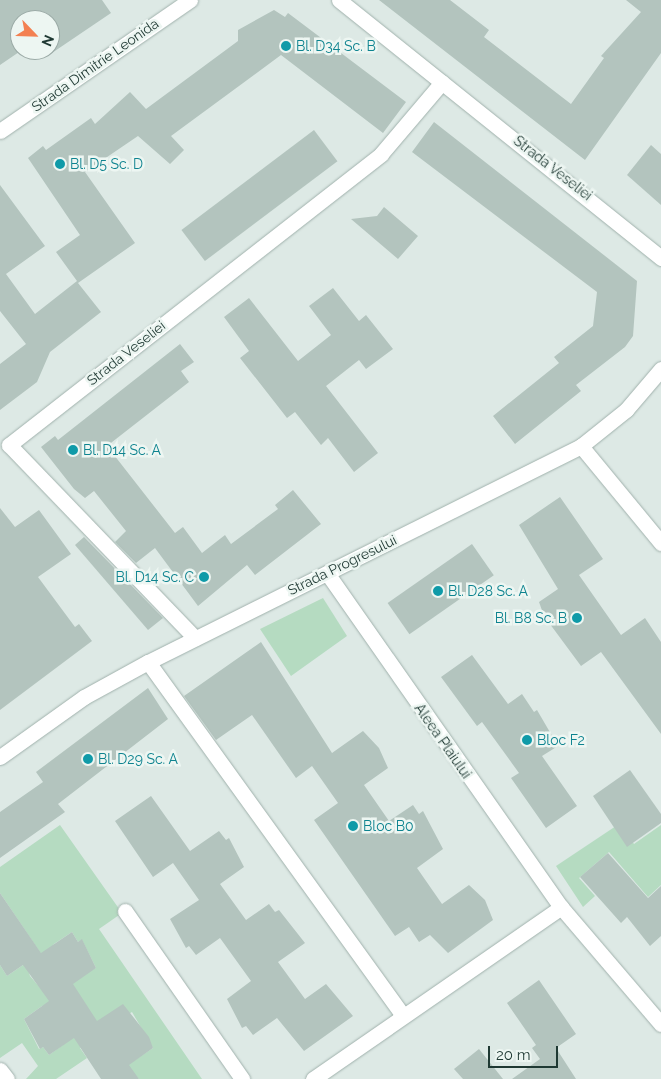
<!DOCTYPE html>
<style>
body{margin:0}
#map{position:relative;width:661px;height:1079px;overflow:hidden;background:#dde9e5;font-family:Raleway,sans-serif}
div>[style]{position:absolute}
[style*='--x']{left:calc(var(--x)*1px);top:calc(var(--y)*1px);width:calc(var(--w)*1px);rotate:calc(var(--a)*1deg)}
.green>*{inset:0;background:#b5dbc1}
.building>*{inset:0;background:#b3c4be;transform-origin:0 0}
.roads{filter:drop-shadow(0 0 1px #a0b1ac) drop-shadow(0 0 1px #a0b1ac)}
.minor>*{height:15px;margin:-7.5px;padding:0 7.5px;transform-origin:7.5px;border-radius:7.5px;background:#fff}
.tertiary>*{height:15px;margin:-7.5px;padding:0 7.5px;transform-origin:7.5px;border-radius:7.5px;background:#fff}
.secondary>*{height:15px;margin:-7.5px;padding:0 7.5px;transform-origin:7.5px;border-radius:7.5px;background:#fff}
.dots>*{width:14px;height:14px;translate:-50% -50%;box-sizing:border-box;border:2px solid #edf6f2;border-radius:50%}
span{translate:-50% -50%;white-space:nowrap;text-align:center;line-height:1.15;-webkit-text-stroke:5px #edf6f2;paint-order:stroke}
.culture-label{font-size:14px;color:#0d838f}
.left{translate:0 -50%;text-align:left}
.right{translate:-100% -50%;text-align:right}
.street-label{font-size:14px;color:#1f3933}
.north{position:absolute;left:10px;top:10px;width:50px;height:50px;box-sizing:border-box;background:#edf6f2;border:1px solid #9baaa6;border-radius:50%;rotate:114deg;font-size:14px;font-weight:700;line-height:20px;text-align:center;color:#1f3933}
.north::after{content:'';display:block;margin:auto;width:18px;height:22px;background:#f38051;clip-path:polygon(50% 0,100% 100%,50% 72%,0 100%)}
.scale{position:absolute;left:488px;top:1046px;width:70px;height:22px;box-sizing:border-box;border:2px solid #1f3933;border-top:0;padding-left:6px;font-size:15px;line-height:18px;white-space:nowrap;color:#1f3933;-webkit-text-stroke:4px #edf6f2;paint-order:stroke}
</style>
<div id="map">
<div class="green">
<div style="clip-path:polygon(323px 598px,347px 636px,291px 676px,260px 629px)"></div>
<div style="clip-path:polygon(619px 824px,634px 844px,661px 825px,661px 885px,648px 897px,609px 852px,579px 878px,595px 896px,583px 907px,556px 866px)"></div>
<div style="clip-path:polygon(60px 825px,122px 913px,99px 929px,202px 1079px,139px 1079px,120px 1060px,135px 1060px,153px 1048px,132px 1012px,100px 1031px,66px 982px,96px 968px,82px 940px,78px 942px,72px 932px,54px 944px,44px 958px,0 893px,0 867px)"></div>
<div style="clip-path:polygon(26px 963px,30px 976px,54px 1004px,42px 1006px,24px 1019px,39px 1049px,43px 1047px,49px 1055px,67px 1042px,74px 1031px,84px 1045px,80px 1048px,87px 1058px,56px 1079px,26px 1079px,38px 1066px,22px 1043px,0 1058px,0 965px,7px 976px)"></div>
</div>
<div class="building">
<div style="clip-path:polygon(0 0,102px 0,111px 13px,46px 57px,41px 50px,50px 50px,50px 20px,20px 20px,22px 50px,0 65px)"></div>
<div style="clip-path:polygon(379px 0,450px 0,489px 30px,484px 37px,571px 104px,604px 58px,601px 56px,641px 12px,626px 0,661px 0,661px 53px,585px 160px)"></div>
<div style="clip-path:polygon(274px 10px,285px 17px,288px 13px,406px 102px,383px 133px,281px 55px,171px 136px,184px 150px,170px 164px,138px 136px,85px 172px,135px 243px,78px 283px,101px 312px,50px 352px,37px 382px,0 410px,0 364px,26px 344px,0 311px,0 185px,45px 246px,6px 274px,35px 314px,77px 281px,56px 252px,80px 235px,28px 158px,43px 146px,46px 150px,91px 118px,95px 124px,130px 92px,146px 109px,238px 41px,238px 30px)"></div>
<div style="clip-path:polygon(434px 122px,637px 281px,633px 336px,625px 347px,576px 385px,581px 391px,515px 444px,493px 416px,559px 363px,554px 357px,593px 326px,597px 292px,412px 152px)"></div>
<div style="left:314px;top:130px;width:39px;height:166px;rotate:53deg"></div>
<div style="clip-path:polygon(651px 145px,661px 154px,661px 205px,627px 175px)"></div>
<div style="clip-path:polygon(384px 207px,418px 236px,398px 259px,351px 219px,377px 216px)"></div>
<div style="clip-path:polygon(333px 288px,359px 321px,366px 315px,393px 349px,366px 369px,359px 360px,326px 386px,378px 453px,354px 472px,328px 438px,321px 445px,295px 412px,287px 418px,240px 358px,249px 351px,224px 317px,249px 298px,298px 361px,331px 335px,309px 306px)"></div>
<div style="clip-path:polygon(180px 344px,194px 362px,181px 371px,189px 382px,107px 446px,175px 533px,183px 527px,202px 553px,225px 535px,231px 544px,278px 509px,275px 505px,293px 490px,321px 524px,255px 575px,247px 565px,198px 606px,155px 548px,136px 563px,115px 542px,126px 531px,94px 491px,85px 498px,74px 489px,41px 447px,55px 436px,58px 440px)"></div>
<div style="clip-path:polygon(560px 497px,603px 559px,579px 575px,621px 635px,645px 618px,661px 642px,661px 734px,601px 652px,581px 666px,544px 616px,539px 602px,558px 589px,519px 525px)"></div>
<div style="clip-path:polygon(0 508px,15px 527px,39px 510px,71px 554px,38px 577px,75px 627px,79px 624px,92px 641px,0 710px)"></div>
<div style="clip-path:polygon(84px 537px,163px 618px,148px 630px,75px 545px)"></div>
<div style="left:472px;top:544px;width:38px;height:103px;rotate:55deg"></div>
<div style="clip-path:polygon(261px 642px,332px 753px,363px 731px,379px 748px,388px 768px,364px 785px,389px 821px,413px 805px,419px 814px,423px 811px,443px 849px,417px 868px,442px 904px,469px 885px,485px 900px,493px 920px,448px 953px,430px 935px,419px 942px,409px 927px,395px 936px,314px 820px,338px 803px,312px 766px,296px 778px,252px 715px,216px 740px,184px 696px)"></div>
<div style="clip-path:polygon(472px 655px,508px 704px,522px 694px,534px 712px,537px 710px,558px 746px,542px 756px,577px 806px,546px 828px,511px 778px,519px 773px,482px 722px,477px 726px,441px 677px)"></div>
<div style="clip-path:polygon(148px 688px,168px 719px,58px 804px,65px 812px,0 858px,0 812px,43px 782px,36px 772px)"></div>
<div style="clip-path:polygon(630px 770px,661px 814px,661px 823px,627px 847px,593px 796px)"></div>
<div style="clip-path:polygon(151px 796px,190px 851px,219px 831px,226px 840px,229px 838px,244px 867px,220px 884px,246px 920px,269px 904px,275px 912px,279px 910px,305px 943px,278px 962px,305px 999px,326px 984px,353px 1016px,304px 1051px,277px 1018px,253px 1035px,246px 1026px,242px 1028px,227px 999px,251px 981px,220px 938px,196px 955px,189px 946px,186px 948px,170px 919px,199px 900px,173px 863px,153px 877px,115px 821px)"></div>
<div style="clip-path:polygon(608px 853px,648px 898px,661px 886px,661px 936px,650px 946px,627px 917px,621px 923px,580px 877px)"></div>
<div style="clip-path:polygon(0 893px,41px 953px,72px 932px,78px 942px,82px 939px,96px 968px,73px 984px,97px 1021px,123px 1004px,149px 1037px,153px 1048px,129px 1065px,139px 1079px,101px 1079px,74px 1038px,49px 1055px,43px 1047px,40px 1049px,24px 1019px,49px 1001px,23px 965px,7px 976px,0 965px)"></div>
<div style="clip-path:polygon(539px 980px,576px 1034px,556px 1048px,576px 1079px,512px 1079px,540px 1059px,532px 1048px,536px 1045px,507px 1003px)"></div>
<div style="clip-path:polygon(479px 1049px,503px 1079px,463px 1079px,454px 1069px)"></div>
</div>
<div class="roads">
<div class="minor">
<div style="--x:581;--y:446;--w:126;--a:50.5"></div>
<div style="--x:327;--y:573;--w:408;--a:55"></div>
<div style="--x:195;--y:638;--w:268;--a:-133.9"></div>
<div style="--x:9;--y:445;--w:472;--a:-38"></div>
<div style="--x:381;--y:154;--w:94;--a:-49.7"></div>
<div style="--x:148;--y:662;--w:436;--a:54.2"></div>
<div style="--x:125;--y:911;--w:205;--a:55.1"></div>
<div style="--x:0;--y:1070;--w:11;--a:52"></div>
<div style="--x:313;--y:1079;--w:302;--a:-34.7"></div>
<div style="--x:561;--y:907;--w:154;--a:49.5"></div>
</div>
<div class="tertiary">
<div style="--x:339;--y:0;--w:413;--a:38.7"></div>
<div style="--x:0;--y:757;--w:103;--a:-35.5"></div>
<div style="--x:84;--y:697;--w:73;--a:-28.7"></div>
<div style="--x:148;--y:662;--w:484;--a:-26.5"></div>
<div style="--x:581;--y:446;--w:58;--a:-38.7"></div>
<div style="--x:626;--y:410;--w:54;--a:-49.5"></div>
</div>
<div class="secondary">
<div style="--x:0;--y:131;--w:231;--a:-34.6"></div>
</div>
</div>
<div class="dots">
<div style="left:286px;top:46px;background:#0f9aa8"></div>
<div style="left:60px;top:164px;background:#0f9aa8"></div>
<div style="left:73px;top:450px;background:#0f9aa8"></div>
<div style="left:204px;top:577px;background:#0f9aa8"></div>
<div style="left:438px;top:591px;background:#0f9aa8"></div>
<div style="left:577px;top:618px;background:#0f9aa8"></div>
<div style="left:527px;top:740px;background:#0f9aa8"></div>
<div style="left:88px;top:759px;background:#0f9aa8"></div>
<div style="left:353px;top:826px;background:#0f9aa8"></div>
</div>
<div class="culture-label">
<span class="left" style="left:296px;top:46px">Bl. D34 Sc. B</span>
<span class="left" style="left:70px;top:164px">Bl. D5 Sc. D</span>
<span class="left" style="left:83px;top:450px">Bl. D14 Sc. A</span>
<span class="right" style="left:194px;top:577px">Bl. D14 Sc. C</span>
<span class="left" style="left:448px;top:591px">Bl. D28 Sc. A</span>
<span class="right" style="left:567px;top:618px">Bl. B8 Sc. B</span>
<span class="left" style="left:537px;top:740px">Bloc F2</span>
<span class="left" style="left:98px;top:759px">Bl. D29 Sc. A</span>
<span class="left" style="left:363px;top:826px">Bloc B0</span>
</div>
<div class="street-label">
<span style="left:95px;top:65px;rotate:-35deg">Strada Dimitrie Leonida</span>
<span style="left:553px;top:168px;rotate:38deg">Strada Veseliei</span>
<span style="left:126px;top:353px;rotate:-38deg">Strada Veseliei</span>
<span style="left:342px;top:565px;rotate:-26deg">Strada Progresului</span>
<span style="left:443px;top:741px;rotate:55deg">Aleea Plaiului</span>
</div>
<div class="north">N</div>
<div class="scale">20 m</div>
</div>
